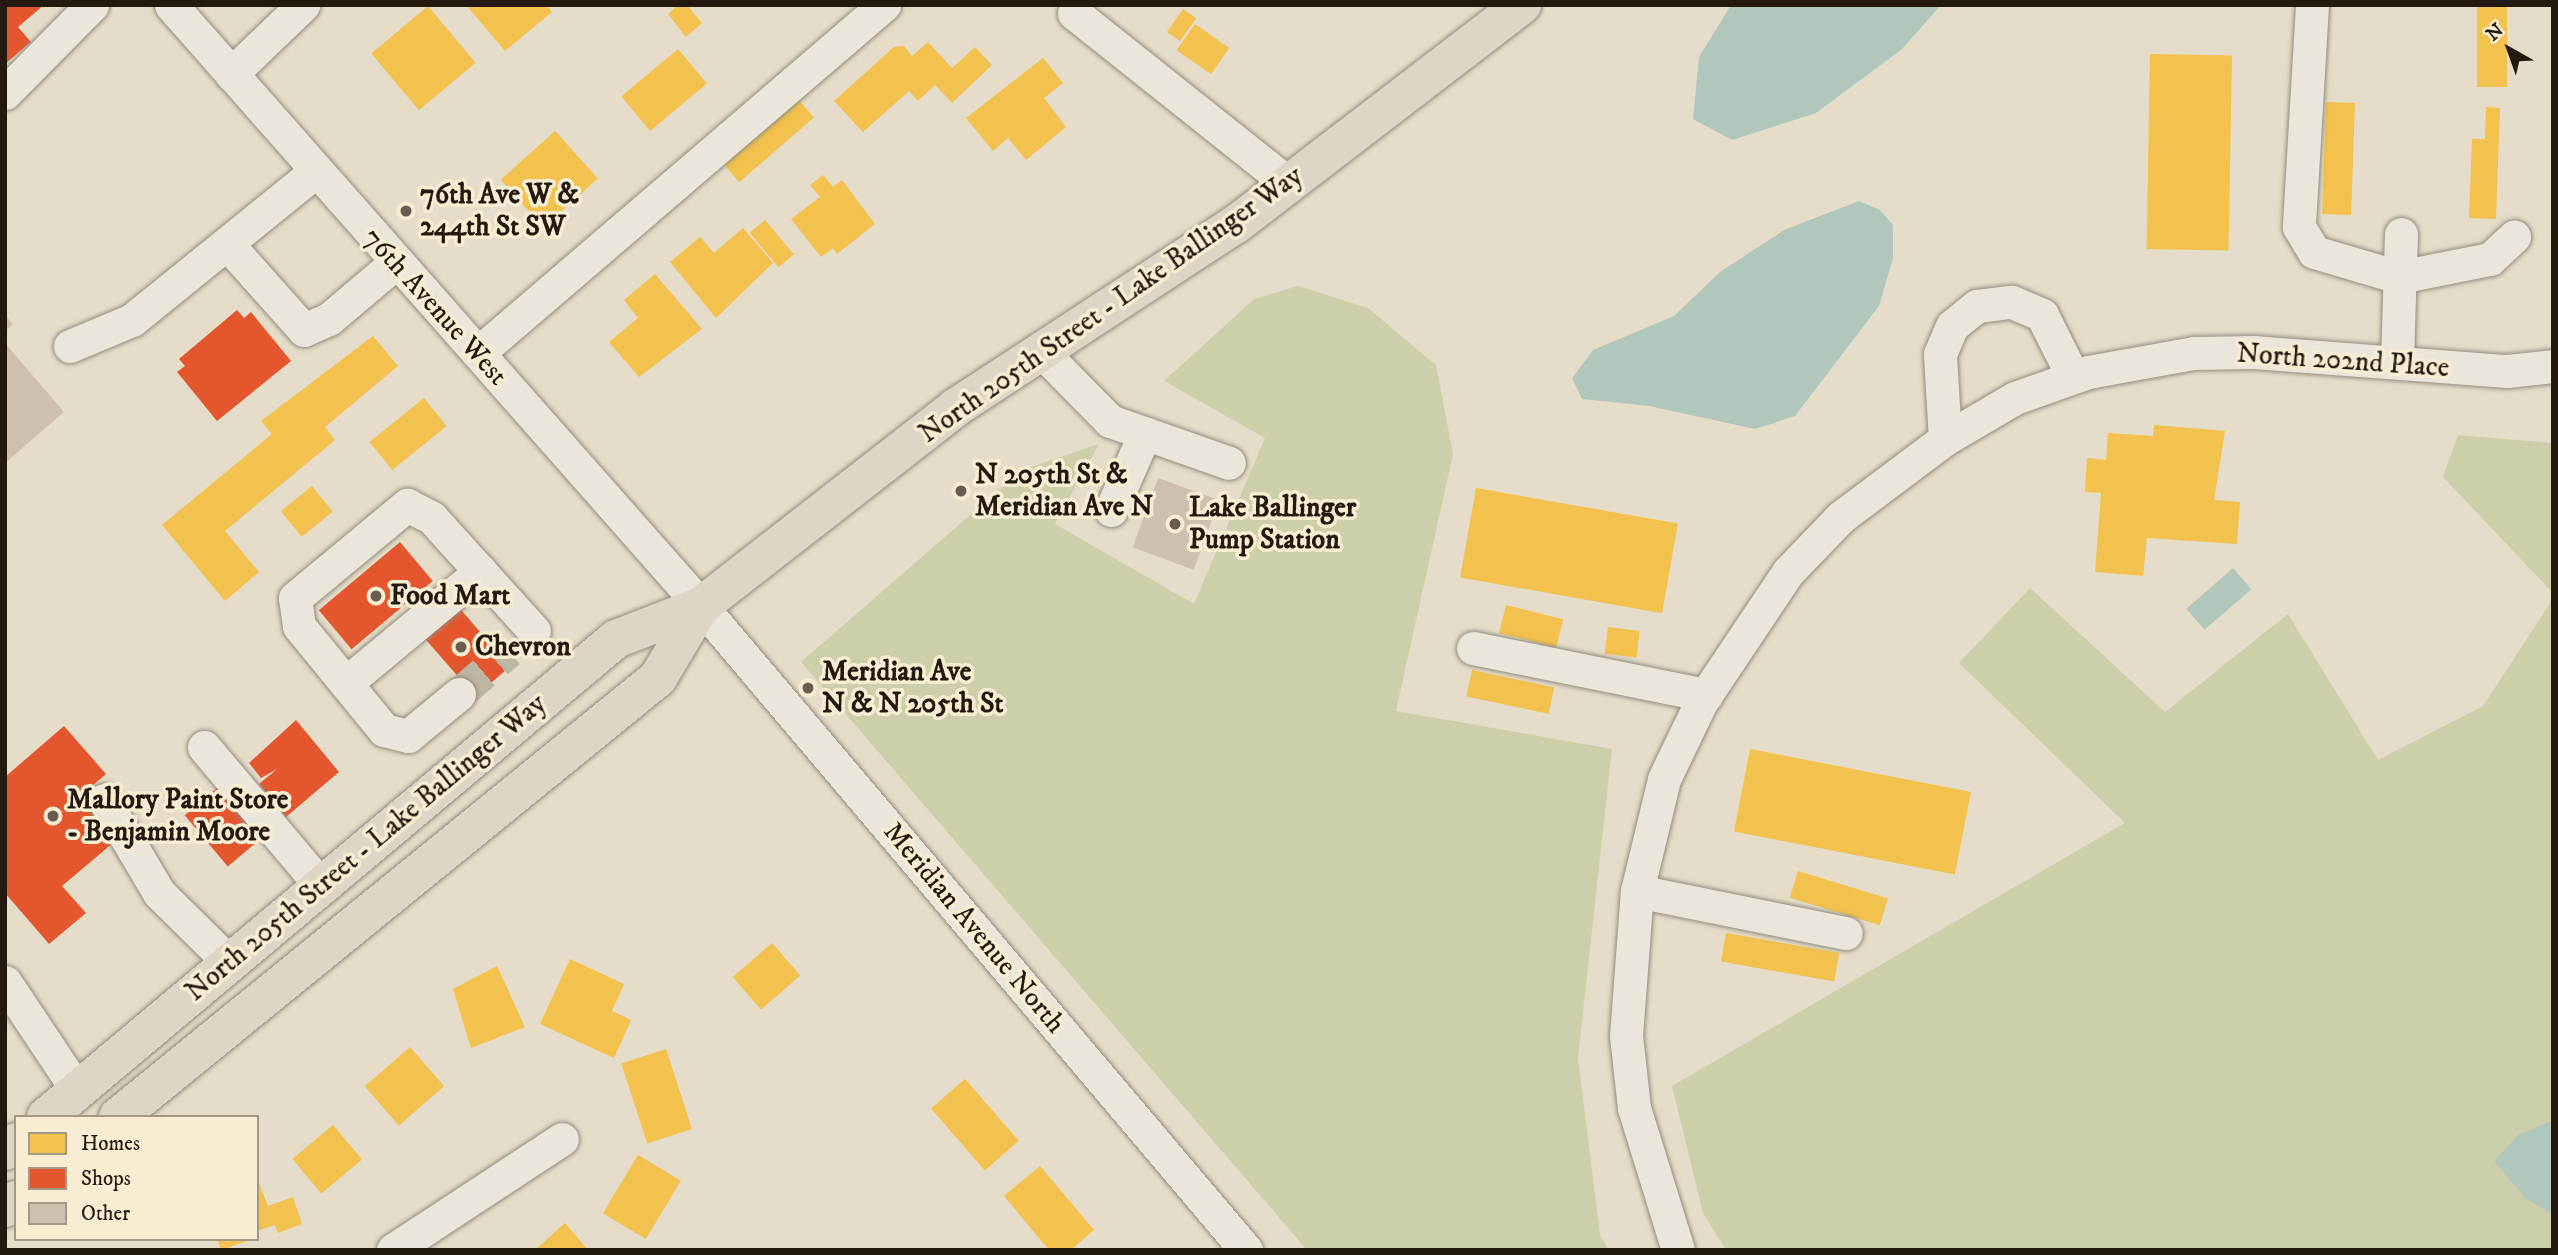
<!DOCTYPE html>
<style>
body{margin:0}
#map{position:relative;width:2558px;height:1255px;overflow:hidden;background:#e5ddc9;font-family:"IM FELL DW Pica",serif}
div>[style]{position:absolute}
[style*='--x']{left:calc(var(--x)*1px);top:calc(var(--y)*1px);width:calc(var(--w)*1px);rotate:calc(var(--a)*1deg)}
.green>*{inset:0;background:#cdcfaa}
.water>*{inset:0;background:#b2c7bc;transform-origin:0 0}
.homes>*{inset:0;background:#f2c14e;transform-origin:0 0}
.shops>*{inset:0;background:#e4572e;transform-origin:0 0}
.building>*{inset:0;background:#cec0af;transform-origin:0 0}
.minor-tunnel>*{height:33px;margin-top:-16.5px;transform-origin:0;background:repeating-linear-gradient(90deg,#beb6a4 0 33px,transparent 0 50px)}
.roads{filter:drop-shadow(0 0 2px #928c7f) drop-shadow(0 0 2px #928c7f)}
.minor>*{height:33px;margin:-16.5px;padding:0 16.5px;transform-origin:16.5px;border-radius:16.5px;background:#eae6dc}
.major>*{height:38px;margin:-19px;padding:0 19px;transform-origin:19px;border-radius:19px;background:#ddd6c6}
.dots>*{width:19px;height:19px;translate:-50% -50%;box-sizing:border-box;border:4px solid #f7edd3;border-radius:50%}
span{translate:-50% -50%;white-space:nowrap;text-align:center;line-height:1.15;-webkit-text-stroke:7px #f7edd3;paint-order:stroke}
.poi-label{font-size:28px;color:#23190f;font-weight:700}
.left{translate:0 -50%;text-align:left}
.street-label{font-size:28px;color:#23190f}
.frame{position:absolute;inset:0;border:7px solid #23190f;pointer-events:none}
.legend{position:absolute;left:14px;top:1115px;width:245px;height:126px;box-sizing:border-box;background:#f7edd3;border:2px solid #a29885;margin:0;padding:9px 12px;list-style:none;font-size:21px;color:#23190f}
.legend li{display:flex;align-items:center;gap:14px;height:35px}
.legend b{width:35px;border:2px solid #a29885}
.north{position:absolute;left:2474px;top:14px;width:70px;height:70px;-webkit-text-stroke:5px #f7edd3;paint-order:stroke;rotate:320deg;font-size:19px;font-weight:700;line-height:28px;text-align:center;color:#23190f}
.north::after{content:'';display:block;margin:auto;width:24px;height:32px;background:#23190f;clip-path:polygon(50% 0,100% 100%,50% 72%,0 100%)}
</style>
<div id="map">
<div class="green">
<div style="clip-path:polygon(1298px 286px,1368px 308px,1436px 365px,1453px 454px,1396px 711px,1612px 749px,1578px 1058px,1600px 1235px,1609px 1250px,1307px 1250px,801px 662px,1022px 470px,1099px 444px,1055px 524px,1194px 604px,1265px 438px,1164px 381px,1254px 299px)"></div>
<div style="clip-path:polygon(2458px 435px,2553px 443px,2553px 593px,2443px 477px)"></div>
<div style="clip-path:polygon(2030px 588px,2165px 712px,2288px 614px,2378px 760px,2483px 706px,2553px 599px,2553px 1250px,1726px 1250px,1703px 1213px,1672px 1086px,2125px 823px,1959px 663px)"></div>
</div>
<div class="water">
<div style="clip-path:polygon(1731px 5px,1941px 5px,1902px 49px,1816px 113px,1732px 140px,1693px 119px,1699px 57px)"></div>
<div style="clip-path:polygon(1859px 201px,1880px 210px,1893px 225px,1893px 258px,1879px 306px,1795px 416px,1755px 429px,1649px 406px,1582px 399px,1572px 378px,1593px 350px,1674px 316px,1720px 272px,1784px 230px)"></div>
<div style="left:2233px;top:568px;width:28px;height:62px;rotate:49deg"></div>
<div style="clip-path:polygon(2553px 1120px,2553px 1215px,2525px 1198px,2494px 1161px,2518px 1135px)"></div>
</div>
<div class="homes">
<div style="clip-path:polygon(466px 5px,546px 5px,552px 12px,505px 51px)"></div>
<div style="clip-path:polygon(678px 5px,687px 5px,702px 23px,686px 37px,668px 14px)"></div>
<div style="left:2477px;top:5px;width:30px;height:82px"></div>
<div style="left:428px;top:6px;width:74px;height:74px;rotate:50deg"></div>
<div style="left:1183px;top:9px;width:16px;height:28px;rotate:35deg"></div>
<div style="left:1195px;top:24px;width:42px;height:32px;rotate:35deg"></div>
<div style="clip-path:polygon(928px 42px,952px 68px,975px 47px,992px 65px,952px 103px,935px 85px,918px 101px,909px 91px,863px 132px,834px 101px,894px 47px,904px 46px,912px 56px)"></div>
<div style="left:678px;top:49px;width:45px;height:74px;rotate:50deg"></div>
<div style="left:2150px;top:54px;width:82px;height:195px;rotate:1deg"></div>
<div style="clip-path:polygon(1043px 58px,1063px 83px,1044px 98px,1066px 127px,1026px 160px,1008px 138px,993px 151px,966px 118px)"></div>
<div style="left:791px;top:91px;width:35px;height:99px;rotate:49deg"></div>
<div style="left:2326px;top:102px;width:29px;height:112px;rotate:2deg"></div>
<div style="clip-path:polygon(2486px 107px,2500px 108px,2496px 219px,2469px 218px,2472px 139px,2485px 139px)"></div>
<div style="left:555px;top:131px;width:64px;height:73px;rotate:48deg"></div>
<div style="clip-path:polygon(823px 175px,833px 187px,842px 180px,875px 224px,837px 254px,833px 248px,821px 257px,791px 219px,820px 197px,810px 185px)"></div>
<div style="left:765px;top:220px;width:45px;height:20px;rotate:50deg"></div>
<div style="clip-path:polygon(743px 228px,773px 263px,716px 318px,670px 262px,700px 237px,714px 253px)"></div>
<div style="clip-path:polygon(655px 274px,702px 329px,639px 377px,609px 342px,638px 318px,624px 300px)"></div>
<div style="clip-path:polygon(373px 336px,398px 366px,325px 427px,335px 440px,225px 531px,259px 572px,225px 601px,162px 525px,272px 434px,261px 421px)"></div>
<div style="left:424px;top:398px;width:36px;height:70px;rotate:51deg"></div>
<div style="clip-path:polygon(2154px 425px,2225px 431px,2214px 500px,2240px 502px,2237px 544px,2147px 538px,2143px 576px,2095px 572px,2101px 493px,2085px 492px,2087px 458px,2106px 460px,2108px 433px,2153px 436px)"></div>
<div style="left:312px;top:486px;width:33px;height:40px;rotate:51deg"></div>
<div style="left:1476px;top:488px;width:205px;height:91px;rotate:10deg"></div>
<div style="left:1506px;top:605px;width:59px;height:29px;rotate:14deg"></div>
<div style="left:1608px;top:627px;width:32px;height:27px;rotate:7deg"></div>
<div style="left:1472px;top:670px;width:84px;height:27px;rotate:12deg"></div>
<div style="left:1750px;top:749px;width:225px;height:84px;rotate:11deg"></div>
<div style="left:1798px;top:871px;width:94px;height:28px;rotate:17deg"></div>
<div style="left:1726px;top:933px;width:115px;height:29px;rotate:10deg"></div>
<div style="left:772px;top:943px;width:43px;height:52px;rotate:49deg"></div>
<div style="clip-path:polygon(570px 959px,624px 984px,612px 1011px,631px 1020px,614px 1058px,540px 1024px)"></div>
<div style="clip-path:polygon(497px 966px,525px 1027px,471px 1048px,453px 989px)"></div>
<div style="left:410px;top:1047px;width:52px;height:60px;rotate:49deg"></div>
<div style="left:666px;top:1049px;width:84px;height:47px;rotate:72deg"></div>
<div style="left:965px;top:1079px;width:82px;height:45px;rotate:49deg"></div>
<div style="left:333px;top:1125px;width:45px;height:53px;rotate:50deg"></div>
<div style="left:638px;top:1155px;width:50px;height:68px;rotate:31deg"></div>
<div style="clip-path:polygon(1040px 1166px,1094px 1230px,1071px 1250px,1049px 1250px,1004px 1196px)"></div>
<div style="clip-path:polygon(257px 1178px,268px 1206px,293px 1197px,302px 1224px,278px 1233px,275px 1225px,257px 1231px)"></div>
<div style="clip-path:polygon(565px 1223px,588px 1250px,535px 1250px)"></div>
<div style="clip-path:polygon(217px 1239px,246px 1239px,247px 1241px,221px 1250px)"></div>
</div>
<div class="shops">
<div style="clip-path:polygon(5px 5px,44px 5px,18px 27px,31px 42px,5px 64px)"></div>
<div style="clip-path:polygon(237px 310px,244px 318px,251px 312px,291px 361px,217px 421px,177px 372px,185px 366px,179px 359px)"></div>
<div style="left:400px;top:542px;width:51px;height:106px;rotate:50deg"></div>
<div style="left:455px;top:603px;width:84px;height:46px;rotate:49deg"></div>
<div style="clip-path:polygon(296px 720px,339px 772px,286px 817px,259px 784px,277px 769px,261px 778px,249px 763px)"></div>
<div style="clip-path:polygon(64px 726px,106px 774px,83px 794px,120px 837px,62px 886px,86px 913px,49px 944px,5px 893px,5px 777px)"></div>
<div style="left:223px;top:783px;width:67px;height:50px;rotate:50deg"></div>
</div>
<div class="building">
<div style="clip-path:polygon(5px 315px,13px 324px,5px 331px)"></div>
<div style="clip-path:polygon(5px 343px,64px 412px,5px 463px)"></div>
<div style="left:1158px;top:478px;width:65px;height:74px;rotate:20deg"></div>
</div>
<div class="minor-tunnel">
<div style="--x:459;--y:694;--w:66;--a:-40.7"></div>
</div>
<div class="roads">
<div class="minor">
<div style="--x:171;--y:5;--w:801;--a:48.59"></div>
<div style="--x:701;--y:606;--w:844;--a:49.76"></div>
<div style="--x:2312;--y:5;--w:222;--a:93.4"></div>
<div style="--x:2299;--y:227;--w:29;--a:59"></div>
<div style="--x:2314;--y:252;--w:89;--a:16.4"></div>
<div style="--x:2399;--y:277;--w:93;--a:-11.2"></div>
<div style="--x:2490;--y:259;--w:33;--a:-43"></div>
<div style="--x:1074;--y:13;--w:275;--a:38.5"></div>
<div style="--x:231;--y:74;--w:100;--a:-43.8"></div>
<div style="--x:5;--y:93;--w:124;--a:-45.3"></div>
<div style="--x:230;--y:247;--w:111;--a:48.3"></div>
<div style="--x:304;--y:330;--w:27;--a:-24"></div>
<div style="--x:329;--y:319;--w:87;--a:-40.3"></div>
<div style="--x:70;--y:346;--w:67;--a:-22.8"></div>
<div style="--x:132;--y:320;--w:235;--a:-39"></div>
<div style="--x:1042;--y:352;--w:97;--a:45.4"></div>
<div style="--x:1110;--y:421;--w:126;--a:19.4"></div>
<div style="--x:478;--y:353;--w:535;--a:-40.6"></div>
<div style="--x:2397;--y:361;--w:127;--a:-88.2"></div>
<div style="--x:1945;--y:439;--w:85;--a:-93.4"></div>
<div style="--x:1940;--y:354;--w:30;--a:-67"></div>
<div style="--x:1952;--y:326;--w:32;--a:-39"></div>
<div style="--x:1977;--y:306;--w:35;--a:-7"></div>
<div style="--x:2012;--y:302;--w:33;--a:23"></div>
<div style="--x:2042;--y:315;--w:69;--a:63.4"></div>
<div style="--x:1111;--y:510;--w:84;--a:-66.2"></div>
<div style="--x:1473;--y:648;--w:238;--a:11.4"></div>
<div style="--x:346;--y:683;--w:175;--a:-39.7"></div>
<div style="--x:459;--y:694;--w:66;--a:140.5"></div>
<div style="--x:408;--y:736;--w:25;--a:-166"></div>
<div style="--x:384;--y:730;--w:134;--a:-129.3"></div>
<div style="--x:299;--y:626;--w:28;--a:-98"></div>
<div style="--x:295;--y:598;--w:146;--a:-39.7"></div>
<div style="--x:407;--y:505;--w:28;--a:27"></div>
<div style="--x:432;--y:518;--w:152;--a:47.9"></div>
<div style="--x:204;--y:747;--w:182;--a:49.9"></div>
<div style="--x:104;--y:800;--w:108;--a:59.4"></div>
<div style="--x:159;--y:893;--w:100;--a:44.6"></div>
<div style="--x:1637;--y:891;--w:213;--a:11.4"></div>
<div style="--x:5;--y:982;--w:130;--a:56.3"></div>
<div style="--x:393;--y:1250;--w:202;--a:-33.3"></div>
<div style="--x:1678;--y:1250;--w:149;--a:-107.2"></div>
<div style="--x:1634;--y:1108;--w:72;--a:-96.3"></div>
<div style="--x:1626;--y:1036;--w:145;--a:-85.7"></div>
<div style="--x:1637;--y:891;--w:115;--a:-76.4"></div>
<div style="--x:1664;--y:779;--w:85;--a:-64.3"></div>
<div style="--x:1701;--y:702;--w:156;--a:-56.2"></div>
<div style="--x:1788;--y:572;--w:76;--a:-46.1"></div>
<div style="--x:1841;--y:517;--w:130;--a:-36.9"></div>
<div style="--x:1945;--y:439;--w:81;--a:-30.4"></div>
<div style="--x:2015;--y:398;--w:77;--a:-19.6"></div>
<div style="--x:2088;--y:372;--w:108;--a:-10.2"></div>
<div style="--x:2194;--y:353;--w:59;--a:-1"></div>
<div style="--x:2253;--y:352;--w:255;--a:4.3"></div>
<div style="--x:2507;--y:371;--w:46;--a:-6.2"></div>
</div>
<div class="major">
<div style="--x:46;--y:1117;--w:744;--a:-39.98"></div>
<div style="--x:616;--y:639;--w:91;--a:-21.2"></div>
<div style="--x:701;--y:606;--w:322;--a:-37.9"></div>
<div style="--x:955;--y:408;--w:334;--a:-33.2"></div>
<div style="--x:1235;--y:225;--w:362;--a:-37.5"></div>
<div style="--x:118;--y:1117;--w:696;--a:-39.11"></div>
<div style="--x:658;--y:678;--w:84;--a:-59.2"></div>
<div style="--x:5;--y:1151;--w:14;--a:-39"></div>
<div style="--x:5;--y:1208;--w:14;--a:-36"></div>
</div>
</div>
<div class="dots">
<div style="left:406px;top:211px;background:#675e50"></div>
<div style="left:961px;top:491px;background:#675e50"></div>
<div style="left:1175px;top:524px;background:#675e50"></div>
<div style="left:376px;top:596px;background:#675e50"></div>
<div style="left:461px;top:647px;background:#675e50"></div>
<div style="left:808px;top:688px;background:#675e50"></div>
<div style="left:53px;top:816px;background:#675e50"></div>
</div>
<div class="poi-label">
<span class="left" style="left:420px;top:211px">76th Ave W &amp;<br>244th St SW</span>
<span class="left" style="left:975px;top:491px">N 205th St &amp;<br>Meridian Ave N</span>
<span class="left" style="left:1189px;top:524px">Lake Ballinger<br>Pump Station</span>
<span class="left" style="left:390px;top:596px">Food Mart</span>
<span class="left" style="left:475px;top:647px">Chevron</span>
<span class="left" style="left:822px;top:688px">Meridian Ave<br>N &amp; N 205th St</span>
<span class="left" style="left:67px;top:816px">Mallory Paint Store<br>- Benjamin Moore</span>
</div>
<div class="street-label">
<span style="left:1111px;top:305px;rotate:-35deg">North 205th Street - Lake Ballinger Way</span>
<span style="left:435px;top:307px;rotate:48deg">76th Avenue West</span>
<span style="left:2343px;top:361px;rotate:4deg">North 202nd Place</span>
<span style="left:366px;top:848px;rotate:-40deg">North 205th Street - Lake Ballinger Way</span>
<span style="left:974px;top:928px;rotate:50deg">Meridian Avenue North</span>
</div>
<div class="frame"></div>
<ul class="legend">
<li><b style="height:19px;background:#f2c14e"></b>Homes</li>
<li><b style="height:19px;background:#e4572e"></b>Shops</li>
<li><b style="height:19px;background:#cec0af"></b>Other</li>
</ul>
<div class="north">N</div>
</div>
